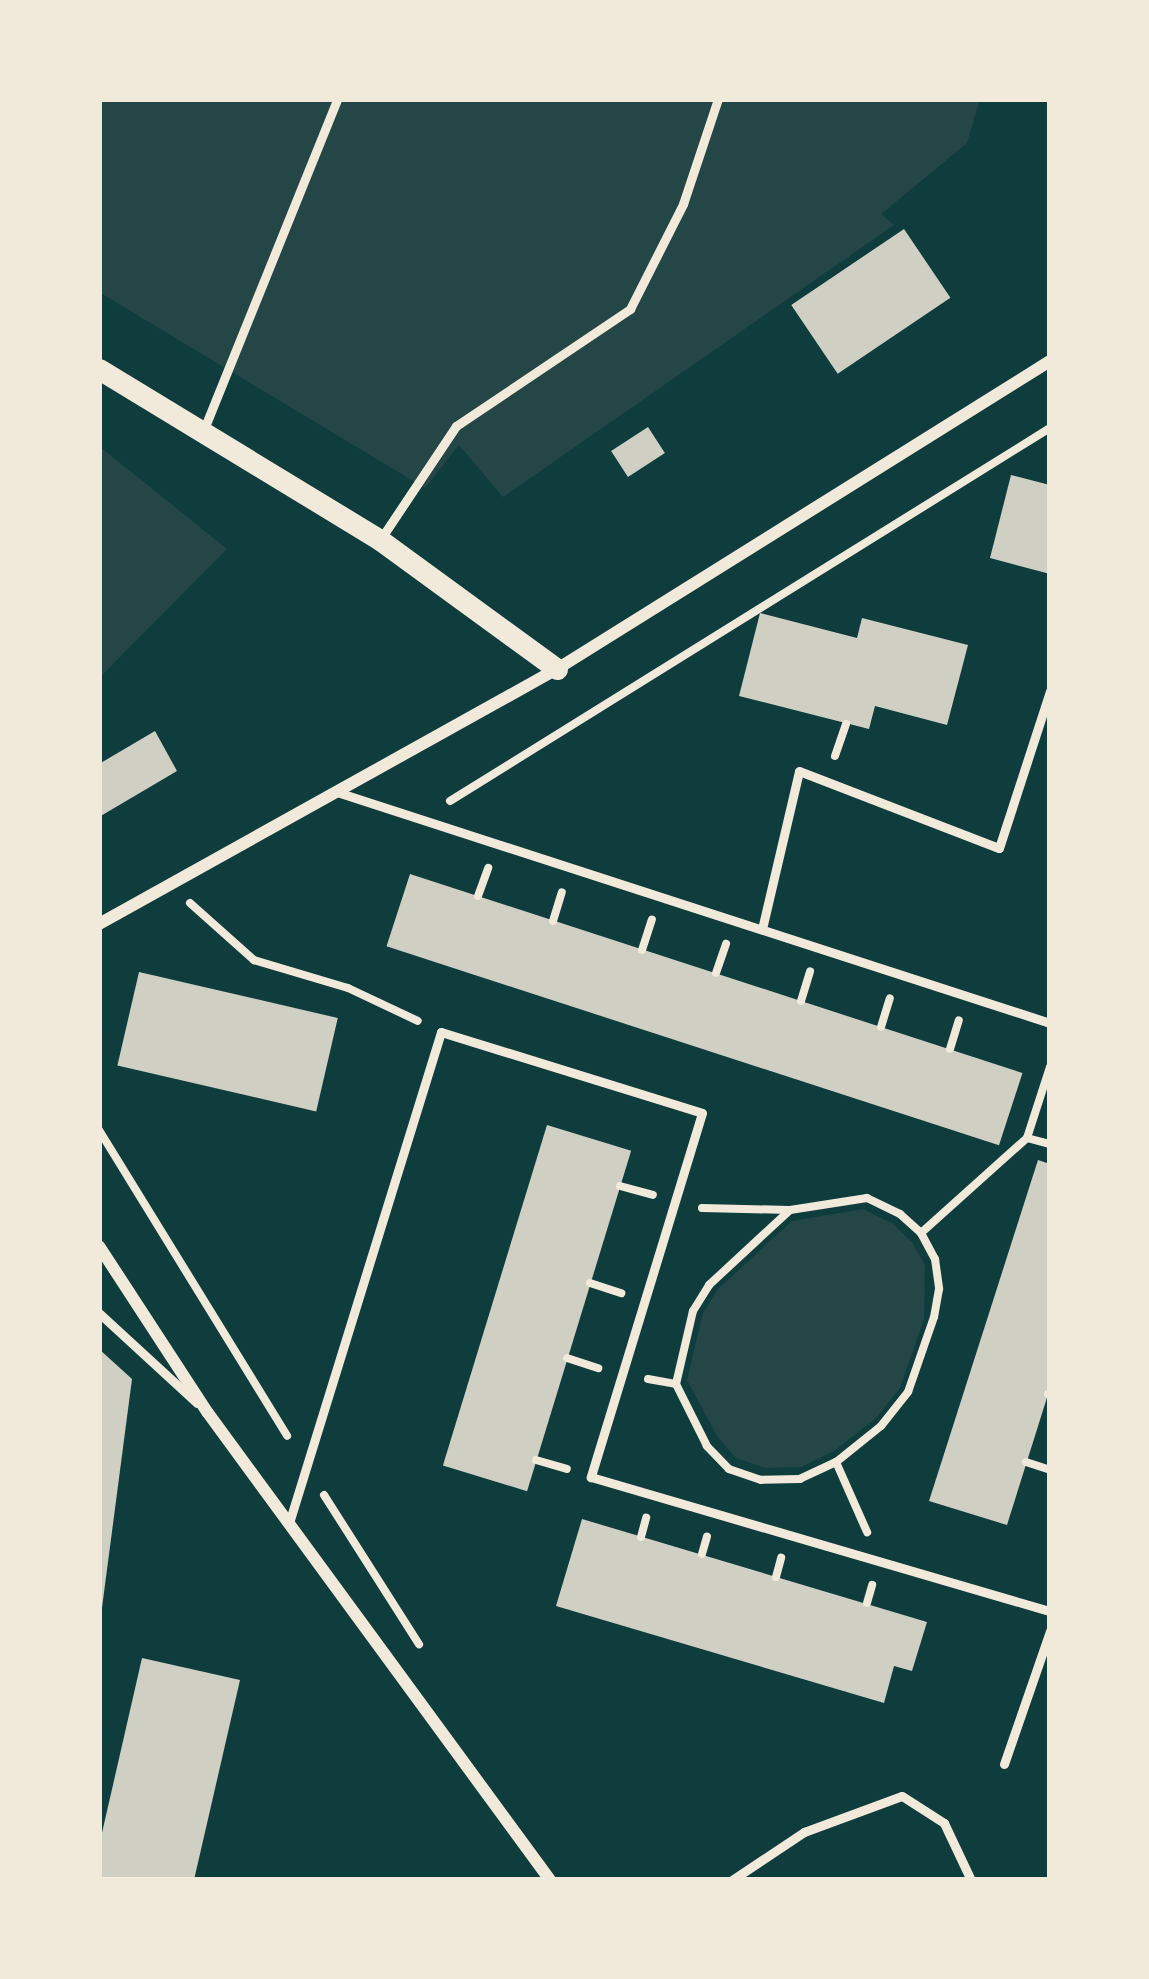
<!DOCTYPE html>
<style>
body{margin:0}
#map{position:relative;width:1149px;height:1979px;overflow:hidden;background:#0f3d3e;font-family:Georgia,serif}
div>[style]{position:absolute}
[style*='--x']{left:calc(var(--x)*1px);top:calc(var(--y)*1px);width:calc(var(--w)*1px);rotate:calc(var(--a)*1deg)}
.green>*{inset:0;background:#244646}
.building>*{inset:0;background:#cfcfc3;transform-origin:0 0}
.path>*{height:8px;margin:-4px;padding:0 4px;transform-origin:4px;border-radius:4px;background:#f1e9da}
.service>*{height:9px;margin:-4.5px;padding:0 4.5px;transform-origin:4.5px;border-radius:4.5px;background:#f1e9da}
.minor>*{height:12px;margin:-6px;padding:0 6px;transform-origin:6px;border-radius:6px;background:#f1e9da}
.tertiary>*{height:21px;margin:-10.5px;padding:0 10.5px;transform-origin:10.5px;border-radius:10.5px;background:#f1e9da}
span{translate:-50% -50%;white-space:nowrap;text-align:center;line-height:1.15;-webkit-text-stroke:9px #f1e9da;paint-order:stroke}
.frame{position:absolute;inset:0;border:102px solid #f1e9da;pointer-events:none}
</style>
<div id="map">
<div class="green">
<div style="clip-path:polygon(99px 99px,980px 99px,967px 143px,881px 214px,894px 225px,503px 497px,459px 445px,425px 488px,99px 292px)"></div>
<div style="clip-path:polygon(99px 446px,227px 549px,99px 678px)"></div>
<div style="clip-path:polygon(863px 1209px,893px 1224px,912px 1242px,925px 1265px,924px 1319px,900px 1388px,876px 1418px,834px 1451px,801px 1467px,765px 1468px,736px 1458px,717px 1436px,687px 1380px,703px 1313px,718px 1289px,792px 1221px)"></div>
</div>
<div class="building">
<div style="left:904px;top:229px;width:83px;height:136px;rotate:56deg"></div>
<div style="left:648px;top:427px;width:31px;height:44px;rotate:57deg"></div>
<div style="clip-path:polygon(1011px 475px,1050px 485px,1050px 574px,990px 558px)"></div>
<div style="clip-path:polygon(760px 613px,857px 638px,862px 618px,968px 645px,947px 725px,875px 706px,869px 729px,739px 696px)"></div>
<div style="clip-path:polygon(155px 731px,177px 771px,99px 817px,99px 764px)"></div>
<div style="left:410px;top:874px;width:644px;height:76px;rotate:18deg"></div>
<div style="left:139px;top:972px;width:204px;height:96px;rotate:13deg"></div>
<div style="left:547px;top:1125px;width:88px;height:356px;rotate:17deg"></div>
<div style="clip-path:polygon(1038px 1160px,1050px 1164px,1050px 1388px,1007px 1525px,929px 1501px)"></div>
<div style="clip-path:polygon(99px 1349px,132px 1379px,100px 1623px,99px 1623px)"></div>
<div style="clip-path:polygon(582px 1519px,927px 1622px,912px 1671px,894px 1666px,884px 1703px,556px 1606px)"></div>
<div style="clip-path:polygon(142px 1658px,240px 1680px,194px 1880px,99px 1880px,99px 1846px)"></div>
</div>
<div class="path">
<div style="--x:835;--y:756;--w:34;--a:-71"></div>
<div style="--x:450;--y:801;--w:706;--a:-31.87"></div>
<div style="--x:478;--y:896;--w:30;--a:-70"></div>
<div style="--x:190;--y:903;--w:86;--a:41.7"></div>
<div style="--x:254;--y:960;--w:98;--a:16.6"></div>
<div style="--x:348;--y:988;--w:77;--a:25.2"></div>
<div style="--x:553;--y:921;--w:30;--a:-73"></div>
<div style="--x:642;--y:950;--w:32;--a:-72"></div>
<div style="--x:716;--y:973;--w:31;--a:-71"></div>
<div style="--x:801;--y:1001;--w:31;--a:-73"></div>
<div style="--x:881;--y:1027;--w:30;--a:-73"></div>
<div style="--x:950;--y:1049;--w:30;--a:-73"></div>
<div style="--x:99;--y:1130;--w:359;--a:58.4"></div>
<div style="--x:1027;--y:1138;--w:75;--a:-72.1"></div>
<div style="--x:620;--y:1186;--w:34;--a:15"></div>
<div style="--x:867;--y:1198;--w:37;--a:26"></div>
<div style="--x:900;--y:1214;--w:28;--a:42"></div>
<div style="--x:921;--y:1233;--w:30;--a:62"></div>
<div style="--x:935;--y:1259;--w:30;--a:82"></div>
<div style="--x:939;--y:1289;--w:28;--a:100"></div>
<div style="--x:934;--y:1317;--w:79;--a:109.1"></div>
<div style="--x:908;--y:1392;--w:43;--a:128.5"></div>
<div style="--x:881;--y:1426;--w:58;--a:141.3"></div>
<div style="--x:836;--y:1462;--w:40;--a:155"></div>
<div style="--x:800;--y:1479;--w:39;--a:179"></div>
<div style="--x:761;--y:1480;--w:34;--a:-161"></div>
<div style="--x:729;--y:1469;--w:32;--a:-134"></div>
<div style="--x:707;--y:1446;--w:69;--a:-116.6"></div>
<div style="--x:676;--y:1384;--w:75;--a:-76.9"></div>
<div style="--x:693;--y:1311;--w:31;--a:-58"></div>
<div style="--x:709;--y:1285;--w:110;--a:-42.8"></div>
<div style="--x:790;--y:1210;--w:78;--a:-8.9"></div>
<div style="--x:702;--y:1208;--w:87;--a:1.3"></div>
<div style="--x:921;--y:1233;--w:142;--a:-41.9"></div>
<div style="--x:1027;--y:1138;--w:24;--a:15"></div>
<div style="--x:590;--y:1283;--w:33;--a:18"></div>
<div style="--x:567;--y:1358;--w:33;--a:18"></div>
<div style="--x:648;--y:1379;--w:28;--a:10"></div>
<div style="--x:1048;--y:1394;--w:2;--a:0"></div>
<div style="--x:536;--y:1460;--w:32;--a:16"></div>
<div style="--x:836;--y:1462;--w:77;--a:66.1"></div>
<div style="--x:1026;--y:1462;--w:25;--a:18"></div>
<div style="--x:324;--y:1495;--w:177;--a:57.5"></div>
<div style="--x:641;--y:1537;--w:20;--a:-75"></div>
<div style="--x:702;--y:1554;--w:18;--a:-74"></div>
<div style="--x:776;--y:1577;--w:20;--a:-75"></div>
<div style="--x:867;--y:1603;--w:19;--a:-74"></div>
</div>
<div class="service">
<div style="--x:204;--y:429;--w:356;--a:-68"></div>
<div style="--x:380;--y:540;--w:137;--a:-56.3"></div>
<div style="--x:456;--y:426;--w:210;--a:-33.9"></div>
<div style="--x:630;--y:309;--w:118;--a:-63.2"></div>
<div style="--x:683;--y:204;--w:111;--a:-71.6"></div>
<div style="--x:340;--y:793;--w:746;--a:17.95"></div>
<div style="--x:762;--y:929;--w:162;--a:-76.8"></div>
<div style="--x:799;--y:771;--w:214;--a:21.1"></div>
<div style="--x:999;--y:848;--w:165;--a:-72"></div>
<div style="--x:99;--y:1313;--w:133;--a:42.6"></div>
<div style="--x:289;--y:1523;--w:514;--a:-72.8"></div>
<div style="--x:441;--y:1032;--w:273;--a:17.2"></div>
<div style="--x:702;--y:1113;--w:381;--a:107"></div>
<div style="--x:591;--y:1477;--w:478;--a:16.3"></div>
<div style="--x:1004;--y:1764;--w:141;--a:-70.9"></div>
<div style="--x:732;--y:1880;--w:87;--a:-33.7"></div>
<div style="--x:804;--y:1832;--w:104;--a:-20.2"></div>
<div style="--x:902;--y:1796;--w:50;--a:32.7"></div>
<div style="--x:944;--y:1823;--w:63;--a:64.7"></div>
</div>
<div class="minor">
<div style="--x:99;--y:924;--w:524;--a:-29.11"></div>
<div style="--x:557;--y:669;--w:581;--a:-31.99"></div>
<div style="--x:99;--y:1246;--w:199;--a:56.9"></div>
<div style="--x:208;--y:1413;--w:579;--a:53.78"></div>
</div>
<div class="tertiary">
<div style="--x:99;--y:369;--w:329;--a:31.3"></div>
<div style="--x:380;--y:540;--w:219;--a:36.1"></div>
</div>
<div class="frame"></div>
</div>
